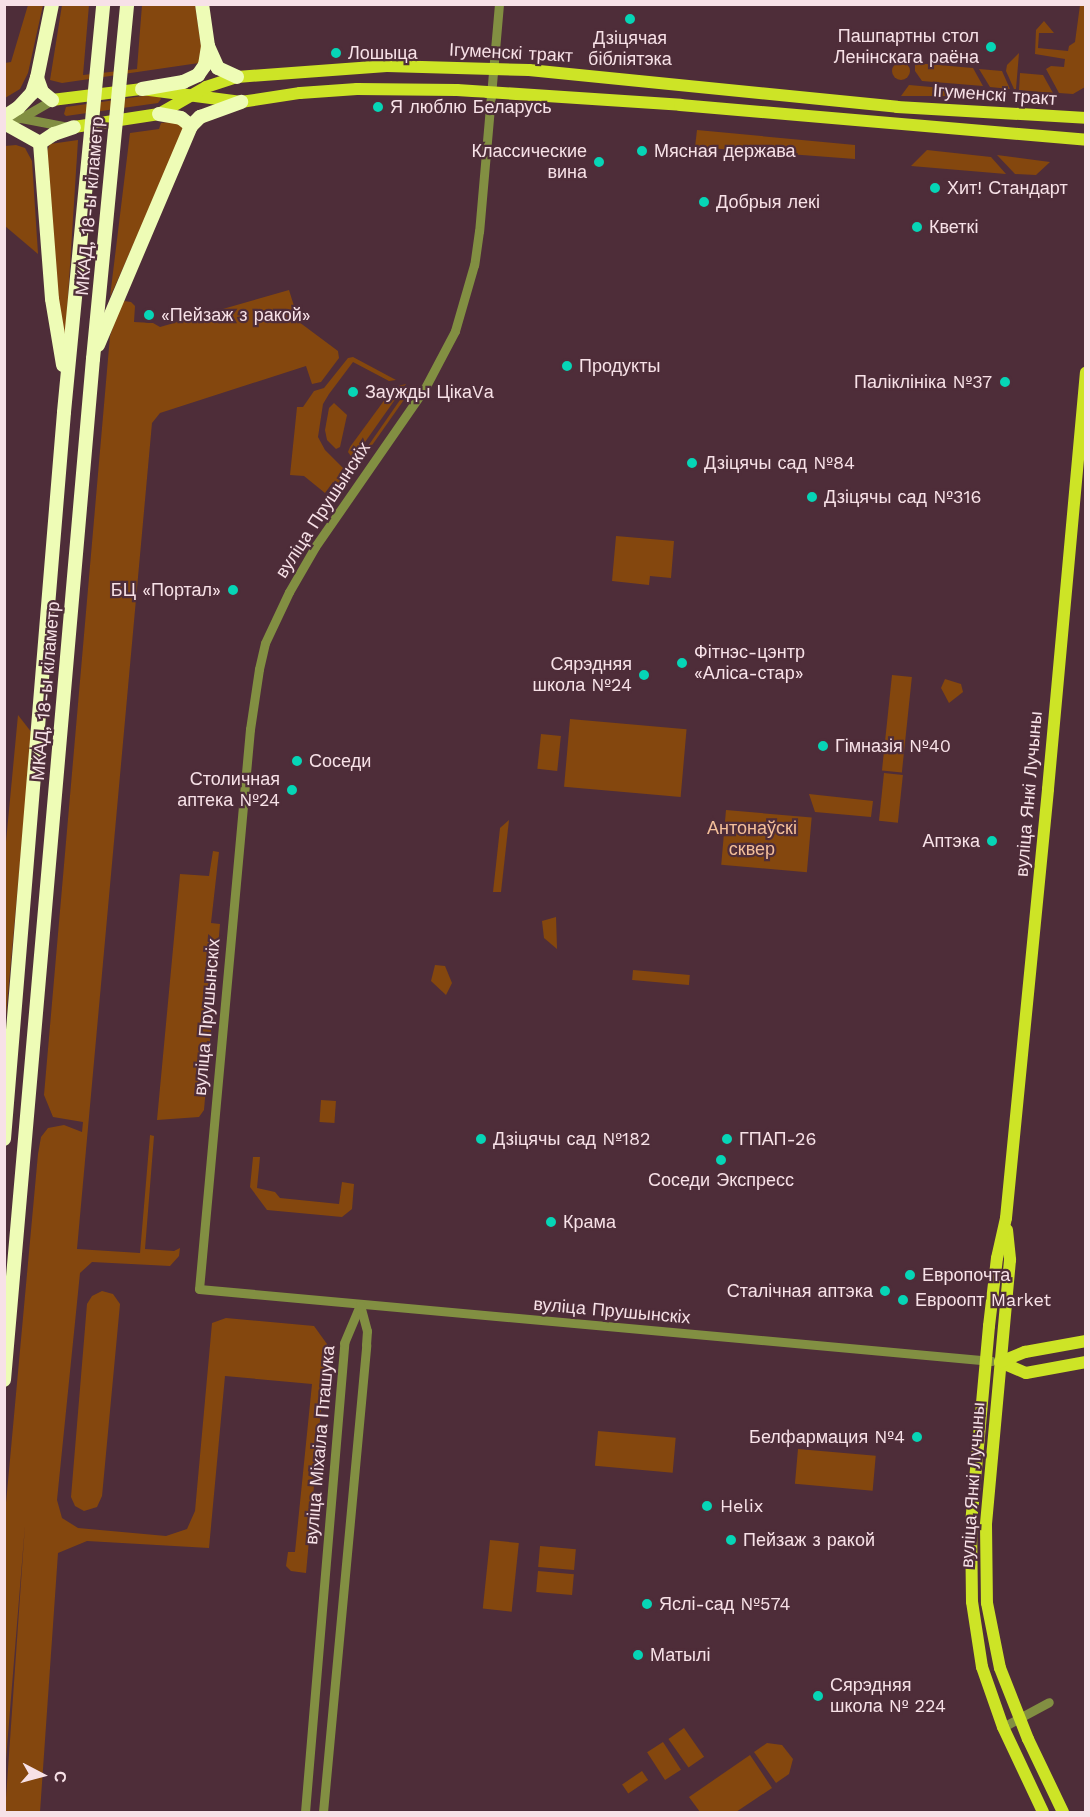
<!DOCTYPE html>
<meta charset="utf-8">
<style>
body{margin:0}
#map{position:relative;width:1090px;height:1817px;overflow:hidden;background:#4e2d39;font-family:"Work Sans",sans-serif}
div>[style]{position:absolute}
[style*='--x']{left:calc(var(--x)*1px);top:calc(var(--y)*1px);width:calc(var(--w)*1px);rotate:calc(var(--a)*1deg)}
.green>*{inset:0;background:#84470e;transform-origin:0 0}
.round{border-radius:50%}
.minor>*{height:9px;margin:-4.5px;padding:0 4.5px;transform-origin:4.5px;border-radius:4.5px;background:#828f42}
.major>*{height:12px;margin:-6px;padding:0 6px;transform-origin:6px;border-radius:6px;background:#cde426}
.highway>*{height:14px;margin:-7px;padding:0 7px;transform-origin:7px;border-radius:7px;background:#eefcb6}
.dots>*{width:16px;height:16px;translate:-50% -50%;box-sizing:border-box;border:3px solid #4e2d39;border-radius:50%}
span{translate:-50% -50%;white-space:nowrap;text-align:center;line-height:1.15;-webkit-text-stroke:4.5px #4e2d39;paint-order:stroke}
.poi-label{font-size:18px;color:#f7e1e7}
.right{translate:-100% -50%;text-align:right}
.left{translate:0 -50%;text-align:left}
.street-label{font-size:18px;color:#f7e1e7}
.park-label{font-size:18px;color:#f4bf9a}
.frame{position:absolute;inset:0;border:6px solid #f7e1e7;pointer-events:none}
.north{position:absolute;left:12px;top:1745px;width:60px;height:60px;-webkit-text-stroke:4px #4e2d39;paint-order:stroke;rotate:96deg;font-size:16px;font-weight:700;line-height:24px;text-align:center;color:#f7e1e7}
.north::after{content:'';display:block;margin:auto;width:21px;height:27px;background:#f7e1e7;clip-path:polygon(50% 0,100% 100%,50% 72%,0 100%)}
</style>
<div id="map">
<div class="green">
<div style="clip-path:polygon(28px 5px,43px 5px,28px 73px,20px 89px,5px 98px,5px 63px,11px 62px)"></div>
<div style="clip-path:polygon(62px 5px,89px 5px,83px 75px,137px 69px,142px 5px,195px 5px,202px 52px,199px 63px,62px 83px,50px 80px)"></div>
<div style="clip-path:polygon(1080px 5px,1085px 5px,1085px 87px,1073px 94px,1059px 93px,1046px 69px,1051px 66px,1064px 67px,1065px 59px,1035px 54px,1036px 30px,1044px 21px,1054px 33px,1039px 33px,1038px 48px,1068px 51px,1069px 46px,1075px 42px)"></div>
<div style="clip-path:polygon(1019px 53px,1016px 89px,1014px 89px,1006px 71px,1007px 65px)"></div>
<div class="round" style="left:892px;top:62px;width:18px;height:18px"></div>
<div style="clip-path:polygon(915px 63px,973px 68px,983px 86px,922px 81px,915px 71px)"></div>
<div style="clip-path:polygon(979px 69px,1002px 71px,1010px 89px,990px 87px)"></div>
<div style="clip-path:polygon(1020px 73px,1043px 75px,1053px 93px,1019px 90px)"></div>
<div style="clip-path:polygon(909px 85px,988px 92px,990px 96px,901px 96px)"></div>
<div style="clip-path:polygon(157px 94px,161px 99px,158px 103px,66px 116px,64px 114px,66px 107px)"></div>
<div style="clip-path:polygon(177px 121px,183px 126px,183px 133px,110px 297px,130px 133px,159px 129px,161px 123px)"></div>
<div style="clip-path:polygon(697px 130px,855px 145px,855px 159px,695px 147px)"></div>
<div style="clip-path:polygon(78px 140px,65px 344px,56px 281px,47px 151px,50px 144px)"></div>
<div style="clip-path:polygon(16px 145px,25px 148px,32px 161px,38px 254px,5px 226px,5px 146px)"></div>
<div style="clip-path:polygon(927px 150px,991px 157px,1006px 174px,911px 166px)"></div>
<div style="clip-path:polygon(997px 155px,1050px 162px,1036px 175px,1015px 174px)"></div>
<div style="clip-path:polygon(289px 290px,299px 322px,338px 351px,339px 358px,321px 382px,312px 384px,306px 366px,160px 413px,152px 423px,77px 1249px,140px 1253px,150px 1135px,154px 1136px,145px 1249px,174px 1251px,180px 1248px,179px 1256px,170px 1266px,92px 1262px,80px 1273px,57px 1500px,62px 1518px,78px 1528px,166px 1536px,187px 1529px,195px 1511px,212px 1323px,226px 1318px,314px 1326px,327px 1344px,306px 1573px,291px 1571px,286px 1566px,288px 1552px,295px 1552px,312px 1384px,225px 1376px,209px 1548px,87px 1541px,58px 1553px,40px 1812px,5px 1812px,25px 1525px,5px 1772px,5px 1514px,38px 1154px,41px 1137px,48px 1128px,64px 1125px,82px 1132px,83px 1122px,53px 1117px,44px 1095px,110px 336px,121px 303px,124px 301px,131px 302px,135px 306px,134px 322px,153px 323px,160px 327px)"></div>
<div style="clip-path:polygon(353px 357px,396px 380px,389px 381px,353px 362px,329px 394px,323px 404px,318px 437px,325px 450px,344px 469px,339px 486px,333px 482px,325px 493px,304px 476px,290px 475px,297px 407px,303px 407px,314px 391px,324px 388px,348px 358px)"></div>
<div style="clip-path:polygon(406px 384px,353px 459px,348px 452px,350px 447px,394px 387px)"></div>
<div style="clip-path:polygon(409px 387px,408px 394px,361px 461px,357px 462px)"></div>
<div style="clip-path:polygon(334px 403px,347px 415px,340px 447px,336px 449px,327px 440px,325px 430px,329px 408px)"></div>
<div style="clip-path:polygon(616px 536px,674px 541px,671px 578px,650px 576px,649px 585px,612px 581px)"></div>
<div style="left:892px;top:675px;width:20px;height:96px;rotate:6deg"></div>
<div style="clip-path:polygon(945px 679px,961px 684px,963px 692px,949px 703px,941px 688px)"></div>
<div style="clip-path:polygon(18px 715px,32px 733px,5px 1026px,4px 863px)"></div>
<div style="left:570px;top:719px;width:117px;height:68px;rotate:5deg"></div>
<div style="left:541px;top:734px;width:20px;height:35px;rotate:6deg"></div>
<div style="left:884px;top:773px;width:19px;height:48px;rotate:6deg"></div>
<div style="clip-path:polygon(809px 794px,873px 801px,871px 817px,815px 812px)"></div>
<div style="left:726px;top:810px;width:86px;height:55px;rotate:5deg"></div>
<div style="clip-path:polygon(509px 820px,501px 892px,493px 892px,500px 828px)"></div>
<div style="clip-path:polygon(213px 851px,219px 852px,211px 923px,220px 924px,204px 1110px,199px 1117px,157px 1120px,180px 874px,209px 876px)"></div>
<div style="clip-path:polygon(556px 917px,557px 949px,544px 938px,542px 921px)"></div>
<div style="clip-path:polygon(435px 965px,445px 966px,452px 983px,446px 995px,431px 981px)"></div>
<div style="left:633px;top:970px;width:57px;height:10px;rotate:5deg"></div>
<div style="left:321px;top:1100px;width:15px;height:22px;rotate:4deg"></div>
<div style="clip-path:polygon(253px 1157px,260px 1157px,257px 1188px,275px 1192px,280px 1198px,339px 1204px,342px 1182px,354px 1184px,352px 1209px,342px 1217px,267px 1210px,250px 1187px)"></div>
<div style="clip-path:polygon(102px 1291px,113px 1294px,120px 1304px,102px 1496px,97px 1507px,84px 1511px,75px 1506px,71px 1497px,87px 1304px,92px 1296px)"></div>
<div style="left:598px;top:1431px;width:78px;height:35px;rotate:5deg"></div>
<div style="left:798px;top:1449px;width:78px;height:35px;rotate:5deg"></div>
<div style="left:490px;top:1540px;width:29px;height:69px;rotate:6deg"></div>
<div style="left:540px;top:1546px;width:36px;height:21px;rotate:5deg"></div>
<div style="left:538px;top:1571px;width:36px;height:21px;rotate:5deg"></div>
<div style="left:684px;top:1728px;width:35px;height:19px;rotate:55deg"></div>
<div style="left:663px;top:1742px;width:33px;height:19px;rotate:57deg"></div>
<div style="clip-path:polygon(767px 1743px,782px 1745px,793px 1759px,789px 1774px,776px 1783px,754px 1752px)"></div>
<div style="clip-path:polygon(750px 1755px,772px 1788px,736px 1812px,700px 1812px,689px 1797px)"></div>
<div style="left:642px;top:1771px;width:11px;height:24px;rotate:56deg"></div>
</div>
<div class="minor">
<div style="--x:499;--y:4;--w:228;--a:95"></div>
<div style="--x:479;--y:231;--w:34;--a:98"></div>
<div style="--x:474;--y:265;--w:69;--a:106.1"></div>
<div style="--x:455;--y:331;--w:64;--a:117.8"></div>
<div style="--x:425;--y:388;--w:193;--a:124.7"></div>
<div style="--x:315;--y:547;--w:52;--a:120"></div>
<div style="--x:289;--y:592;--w:56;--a:115.2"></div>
<div style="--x:265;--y:643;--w:27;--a:103"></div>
<div style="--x:259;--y:669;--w:61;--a:98.5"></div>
<div style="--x:250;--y:729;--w:562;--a:95.2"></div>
<div style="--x:199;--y:1289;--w:796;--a:5.19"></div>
<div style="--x:21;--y:118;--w:36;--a:-30"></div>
<div style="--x:4;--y:120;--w:17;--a:-7"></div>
<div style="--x:21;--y:118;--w:48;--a:10.8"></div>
<div style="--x:1003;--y:1727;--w:52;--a:-28.5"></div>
<div style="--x:305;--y:1812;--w:471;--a:-85.2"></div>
<div style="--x:344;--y:1343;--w:41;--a:-67.2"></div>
<div style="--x:323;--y:1812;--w:469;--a:-84.7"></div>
<div style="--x:366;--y:1345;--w:14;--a:-86"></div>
<div style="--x:367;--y:1331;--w:27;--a:-105"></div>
</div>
<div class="major">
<div style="--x:52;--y:100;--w:91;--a:-7"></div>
<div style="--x:142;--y:89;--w:100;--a:7.5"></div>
<div style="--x:241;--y:102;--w:60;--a:-8.7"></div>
<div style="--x:300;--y:93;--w:57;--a:-4"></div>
<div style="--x:357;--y:89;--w:100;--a:0.6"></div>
<div style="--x:457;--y:90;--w:224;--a:3.8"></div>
<div style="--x:680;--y:105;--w:408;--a:4.9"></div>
<div style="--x:74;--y:127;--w:86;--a:-8.7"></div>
<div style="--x:159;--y:114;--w:54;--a:-29.9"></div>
<div style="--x:206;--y:87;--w:33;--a:-18"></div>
<div style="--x:237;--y:77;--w:150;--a:-4.2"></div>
<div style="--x:387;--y:66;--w:142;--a:1.6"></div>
<div style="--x:529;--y:70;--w:370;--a:5.7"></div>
<div style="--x:897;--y:107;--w:189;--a:3.3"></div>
<div style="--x:1007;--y:1230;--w:30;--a:84"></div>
<div style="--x:1010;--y:1260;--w:266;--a:95.2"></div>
<div style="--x:986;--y:1525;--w:78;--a:89.3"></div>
<div style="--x:987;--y:1603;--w:66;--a:78.7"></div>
<div style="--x:1000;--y:1668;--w:76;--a:68.5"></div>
<div style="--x:1028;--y:1739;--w:81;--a:64.4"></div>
<div style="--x:1000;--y:1362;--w:28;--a:23"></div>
<div style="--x:1026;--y:1373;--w:61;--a:-10.4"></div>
<div style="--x:1000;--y:1362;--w:27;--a:-22"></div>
<div style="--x:1025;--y:1352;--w:62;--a:-10.2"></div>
<div style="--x:1043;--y:1812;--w:94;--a:-115.2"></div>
<div style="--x:1003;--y:1727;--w:64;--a:-109.3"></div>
<div style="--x:982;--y:1667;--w:66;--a:-98.7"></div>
<div style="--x:972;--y:1602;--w:78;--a:-90.7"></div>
<div style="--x:971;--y:1524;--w:199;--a:-84.8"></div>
<div style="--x:989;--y:1326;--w:68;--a:-83.3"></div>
<div style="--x:997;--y:1258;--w:41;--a:-77.3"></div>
<div style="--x:1006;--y:1218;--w:431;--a:-84.4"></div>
<div style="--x:1048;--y:789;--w:418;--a:-84.8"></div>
</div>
<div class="highway">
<div style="--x:202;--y:4;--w:42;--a:81.9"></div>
<div style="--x:208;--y:46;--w:24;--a:66"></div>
<div style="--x:218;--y:68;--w:21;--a:25"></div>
<div style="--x:37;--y:78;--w:15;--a:70"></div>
<div style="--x:42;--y:92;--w:13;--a:39"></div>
<div style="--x:142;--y:89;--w:42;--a:-9.7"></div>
<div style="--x:183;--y:82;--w:17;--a:-25"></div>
<div style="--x:198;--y:75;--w:12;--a:-55"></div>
<div style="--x:205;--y:65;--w:19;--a:-81"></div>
<div style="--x:159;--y:114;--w:22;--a:10"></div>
<div style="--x:181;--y:118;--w:13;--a:39"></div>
<div style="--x:4;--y:117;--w:17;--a:-33"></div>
<div style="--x:18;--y:108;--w:21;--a:-47"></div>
<div style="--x:32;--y:93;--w:16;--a:-72"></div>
<div style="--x:37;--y:78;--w:76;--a:-78.5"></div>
<div style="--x:4;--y:123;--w:41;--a:29.1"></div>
<div style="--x:40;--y:143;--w:156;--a:85.6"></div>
<div style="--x:52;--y:299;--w:67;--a:80.5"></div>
<div style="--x:40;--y:143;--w:17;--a:-33"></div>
<div style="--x:54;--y:134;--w:21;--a:-19"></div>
<div style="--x:98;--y:345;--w:238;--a:-67"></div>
<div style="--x:191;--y:126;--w:13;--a:-45"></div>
<div style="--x:200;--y:117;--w:44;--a:-20.1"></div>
<div style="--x:4;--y:1139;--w:729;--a:-85.28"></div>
<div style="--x:64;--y:412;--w:410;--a:-84.5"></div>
<div style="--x:4;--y:1380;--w:1025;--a:-85.02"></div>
<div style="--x:93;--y:359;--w:357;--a:-84.5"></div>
</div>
<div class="dots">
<div style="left:630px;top:19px;background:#06d5b6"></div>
<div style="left:991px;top:47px;background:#06d5b6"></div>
<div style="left:336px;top:53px;background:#06d5b6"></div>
<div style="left:378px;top:107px;background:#06d5b6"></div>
<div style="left:642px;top:151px;background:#06d5b6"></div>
<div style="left:599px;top:162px;background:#06d5b6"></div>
<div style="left:935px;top:188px;background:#06d5b6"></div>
<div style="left:704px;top:202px;background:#06d5b6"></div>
<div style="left:917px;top:227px;background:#06d5b6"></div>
<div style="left:149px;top:315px;background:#06d5b6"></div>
<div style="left:567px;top:366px;background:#06d5b6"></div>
<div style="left:1005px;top:382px;background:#06d5b6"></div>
<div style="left:353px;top:392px;background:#06d5b6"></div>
<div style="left:692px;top:463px;background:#06d5b6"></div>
<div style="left:812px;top:497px;background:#06d5b6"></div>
<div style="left:233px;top:590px;background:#06d5b6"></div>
<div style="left:682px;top:663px;background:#06d5b6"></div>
<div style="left:644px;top:675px;background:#06d5b6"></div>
<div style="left:823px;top:746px;background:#06d5b6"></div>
<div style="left:297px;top:761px;background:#06d5b6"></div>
<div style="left:292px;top:790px;background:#06d5b6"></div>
<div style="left:992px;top:841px;background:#06d5b6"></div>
<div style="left:481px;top:1139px;background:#06d5b6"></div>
<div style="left:727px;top:1139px;background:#06d5b6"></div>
<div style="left:721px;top:1160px;background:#06d5b6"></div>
<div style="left:551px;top:1222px;background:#06d5b6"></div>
<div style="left:910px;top:1275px;background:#06d5b6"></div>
<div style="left:885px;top:1291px;background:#06d5b6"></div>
<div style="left:903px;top:1300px;background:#06d5b6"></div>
<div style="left:917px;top:1437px;background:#06d5b6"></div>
<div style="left:707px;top:1506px;background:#06d5b6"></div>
<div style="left:731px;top:1540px;background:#06d5b6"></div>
<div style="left:647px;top:1604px;background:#06d5b6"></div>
<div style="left:638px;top:1655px;background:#06d5b6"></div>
<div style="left:818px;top:1696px;background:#06d5b6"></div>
</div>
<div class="poi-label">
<span class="right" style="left:979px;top:47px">Пашпартны стол<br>Ленінскага раёна</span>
<span style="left:630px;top:49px">Дзіцячая<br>бібліятэка</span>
<span class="left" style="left:348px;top:53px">Лошыца</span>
<span class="left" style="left:390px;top:107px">Я люблю Беларусь</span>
<span class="left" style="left:654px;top:151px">Мясная держава</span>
<span class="right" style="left:587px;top:162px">Классические<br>вина</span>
<span class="left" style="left:947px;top:188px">Хит! Стандарт</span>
<span class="left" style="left:716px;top:202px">Добрыя лекі</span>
<span class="left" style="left:929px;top:227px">Кветкі</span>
<span class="left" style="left:161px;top:315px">«Пейзаж з ракой»</span>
<span class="left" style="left:579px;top:366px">Продукты</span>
<span class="right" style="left:992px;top:382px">Паліклініка №37</span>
<span class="left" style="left:365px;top:392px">Заужды ЦікаVа</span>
<span class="left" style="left:704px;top:463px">Дзіцячы сад №84</span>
<span class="left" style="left:824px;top:497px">Дзіцячы сад №316</span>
<span class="right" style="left:221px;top:590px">БЦ «Портал»</span>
<span class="left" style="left:694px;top:663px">Фітнэс-цэнтр<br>«Аліса-стар»</span>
<span class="right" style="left:632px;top:675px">Сярэдняя<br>школа №24</span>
<span class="left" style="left:835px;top:746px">Гімназія №40</span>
<span class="left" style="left:309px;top:761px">Соседи</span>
<span class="right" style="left:280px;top:790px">Столичная<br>аптека №24</span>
<span class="right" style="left:980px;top:841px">Аптэка</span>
<span class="left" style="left:493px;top:1139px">Дзіцячы сад №182</span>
<span class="left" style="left:739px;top:1139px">ГПАП-26</span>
<span style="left:721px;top:1180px">Соседи Экспресс</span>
<span class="left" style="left:563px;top:1222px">Крама</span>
<span class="left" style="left:922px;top:1275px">Европочта</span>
<span class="right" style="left:873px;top:1291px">Сталічная аптэка</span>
<span class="left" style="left:915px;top:1300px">Евроопт Market</span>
<span class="right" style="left:905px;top:1437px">Белфармация №4</span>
<span class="left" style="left:720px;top:1506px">Helix</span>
<span class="left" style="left:743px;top:1540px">Пейзаж з ракой</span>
<span class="left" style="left:659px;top:1604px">Яслі-сад №574</span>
<span class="left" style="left:650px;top:1655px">Матылі</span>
<span class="left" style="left:830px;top:1696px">Сярэдняя<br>школа № 224</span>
</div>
<div class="street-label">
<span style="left:511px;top:53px;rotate:3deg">Ігуменскі тракт</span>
<span style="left:995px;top:95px;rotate:4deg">Ігуменскі тракт</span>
<span style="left:90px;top:206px;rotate:-85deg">МКАД, 18-ы кіламетр</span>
<span style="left:323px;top:510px;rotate:-57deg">вуліца Прушынскіх</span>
<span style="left:46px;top:691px;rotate:-85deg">МКАД, 18-ы кіламетр</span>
<span style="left:1029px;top:794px;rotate:-85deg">вуліца Янкі Лучыны</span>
<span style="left:207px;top:1017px;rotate:-85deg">вуліца Прушынскіх</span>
<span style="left:612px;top:1311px;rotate:5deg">вуліца Прушынскіх</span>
<span style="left:320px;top:1445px;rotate:-85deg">вуліца Міхаіла Пташука</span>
<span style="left:973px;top:1485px;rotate:-86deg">вуліца Янкі Лучыны</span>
</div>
<div class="park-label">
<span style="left:752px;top:839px">Антонаўскі<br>сквер</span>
</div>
<div class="frame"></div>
<div class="north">С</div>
</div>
